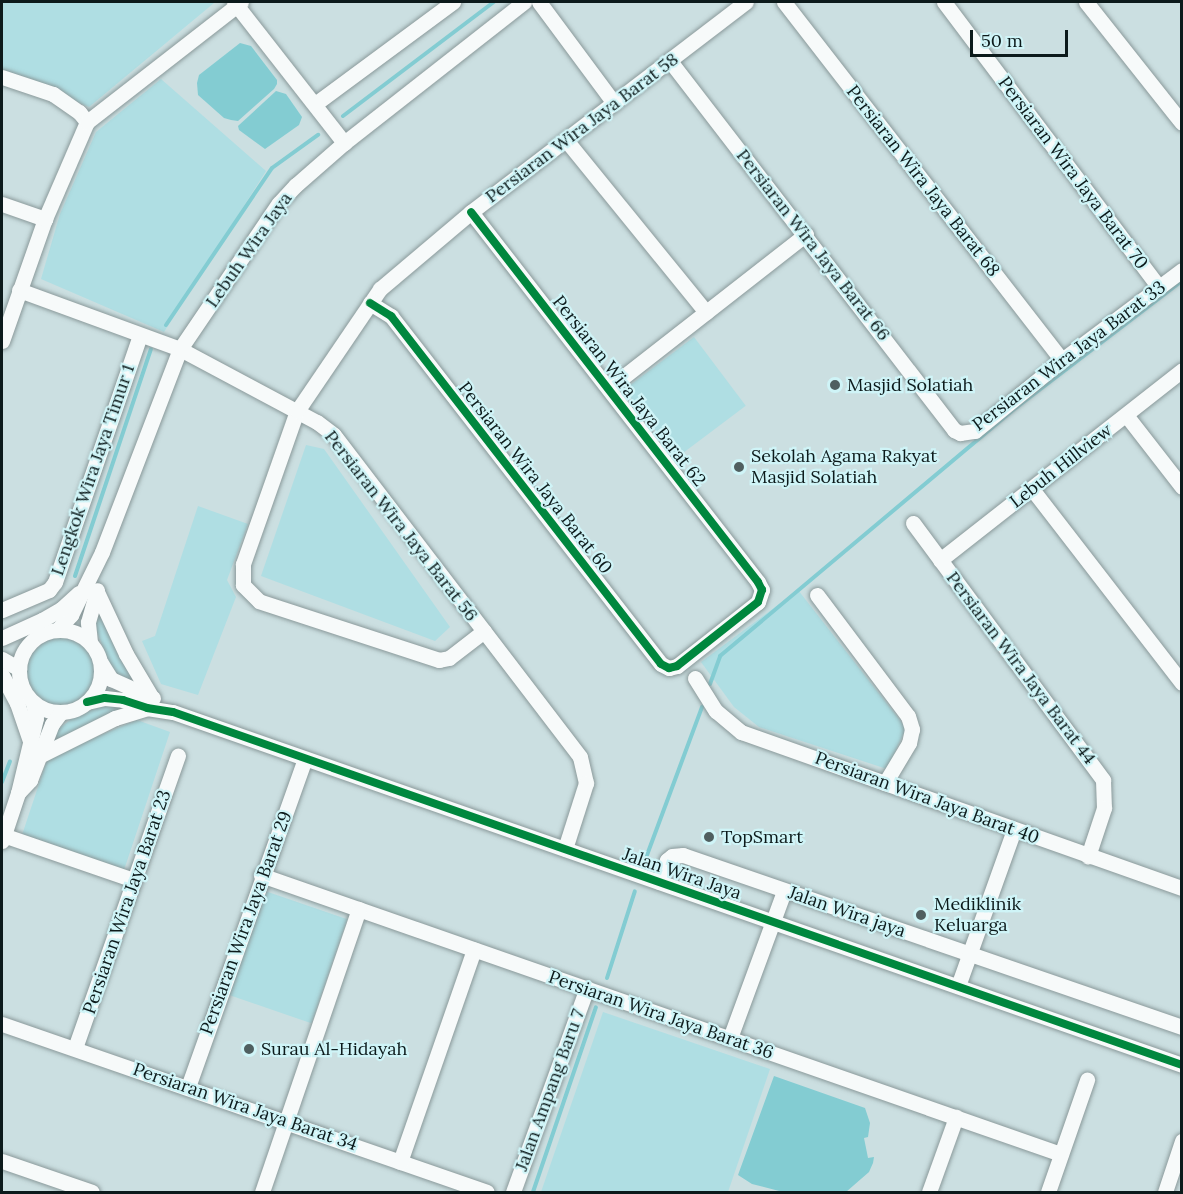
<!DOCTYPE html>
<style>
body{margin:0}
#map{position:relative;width:1183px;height:1194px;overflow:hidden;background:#cbdfe1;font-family:Lora,serif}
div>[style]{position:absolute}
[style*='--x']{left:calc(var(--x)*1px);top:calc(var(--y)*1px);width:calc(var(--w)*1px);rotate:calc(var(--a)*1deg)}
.green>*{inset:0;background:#afdee3;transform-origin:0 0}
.round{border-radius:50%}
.water>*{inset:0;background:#83ccd2}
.stream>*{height:4px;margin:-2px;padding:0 2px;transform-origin:2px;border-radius:2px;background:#83ccd2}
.roads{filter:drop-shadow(0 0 2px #8a999a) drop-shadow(0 0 2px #8a999a)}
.minor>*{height:15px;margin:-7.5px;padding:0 7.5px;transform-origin:7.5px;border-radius:7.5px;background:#f7fafa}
.minor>.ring{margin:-7.5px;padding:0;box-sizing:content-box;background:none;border:15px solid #f7fafa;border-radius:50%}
.cycleway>*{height:8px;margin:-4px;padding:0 4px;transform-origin:4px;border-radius:4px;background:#00873e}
.dots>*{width:16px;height:16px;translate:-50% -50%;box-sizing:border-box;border:3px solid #cff4f7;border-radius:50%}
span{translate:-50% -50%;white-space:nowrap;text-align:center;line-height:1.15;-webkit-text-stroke:4.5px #cff4f7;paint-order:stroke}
.street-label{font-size:18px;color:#0c1a1b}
.poi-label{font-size:18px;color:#0c1a1b}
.left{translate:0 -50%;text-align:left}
.frame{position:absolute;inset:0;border:3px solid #0c1a1b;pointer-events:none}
.scale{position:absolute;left:970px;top:30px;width:98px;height:27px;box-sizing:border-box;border:3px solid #0c1a1b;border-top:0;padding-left:8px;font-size:18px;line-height:21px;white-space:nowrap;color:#0c1a1b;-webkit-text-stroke:4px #cff4f7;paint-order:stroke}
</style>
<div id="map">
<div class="green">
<div style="clip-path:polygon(2px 2px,213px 2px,214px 3px,89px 107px,2px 70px)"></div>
<div style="clip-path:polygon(161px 79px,266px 171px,164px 332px,41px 279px,60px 214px,96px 132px)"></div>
<div style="left:694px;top:337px;width:86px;height:87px;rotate:53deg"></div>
<div style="clip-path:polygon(306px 445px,324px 449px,450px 627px,435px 641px,261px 576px)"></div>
<div style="clip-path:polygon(198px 506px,248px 524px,227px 580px,236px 597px,198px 695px,161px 684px,142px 641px,155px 636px)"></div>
<div style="clip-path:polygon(798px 590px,906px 728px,887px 769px,759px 727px,734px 707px,701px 662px)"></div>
<div style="clip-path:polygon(97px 604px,143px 690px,116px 673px,108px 661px,94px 623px)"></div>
<div class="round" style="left:27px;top:637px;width:70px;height:70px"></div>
<div style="clip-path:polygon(108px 704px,130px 708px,49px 743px,56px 731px,74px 717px)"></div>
<div style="clip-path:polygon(137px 720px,170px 732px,123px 873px,21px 838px,48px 757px)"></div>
<div style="left:265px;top:891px;width:87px;height:110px;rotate:19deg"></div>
<div style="clip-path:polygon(603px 1012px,770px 1069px,728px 1192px,541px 1192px)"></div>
</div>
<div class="water">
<div style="clip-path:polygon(240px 43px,251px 46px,277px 80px,277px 84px,274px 89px,238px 121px,231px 120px,224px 118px,198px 95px,197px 83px,199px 75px)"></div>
<div style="clip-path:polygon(276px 91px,286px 94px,302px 117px,299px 125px,265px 149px,239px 130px,238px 126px)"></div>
<div style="clip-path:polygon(774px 1076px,865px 1108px,870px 1123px,868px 1137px,864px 1138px,868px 1158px,874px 1157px,873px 1163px,869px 1172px,846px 1192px,783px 1192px,752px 1184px,738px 1175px)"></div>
</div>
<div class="stream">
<div style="--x:343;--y:116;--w:189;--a:-37.1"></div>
<div style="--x:166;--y:325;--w:189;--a:-56"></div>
<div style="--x:272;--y:168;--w:57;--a:-35.7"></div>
<div style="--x:75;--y:576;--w:239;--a:-71.5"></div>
<div style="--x:710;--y:684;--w:30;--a:-70"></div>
<div style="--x:720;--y:656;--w:388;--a:-40"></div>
<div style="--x:1017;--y:407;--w:208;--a:-37.4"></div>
<div style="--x:2;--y:782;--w:22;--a:-69"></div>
<div style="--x:647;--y:855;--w:158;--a:-69.6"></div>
<div style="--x:607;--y:978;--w:91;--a:-72.2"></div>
<div style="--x:533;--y:1192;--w:195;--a:-71.2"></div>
</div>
<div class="roads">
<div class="minor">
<div style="--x:234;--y:2;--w:179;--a:52"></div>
<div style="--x:539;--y:2;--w:126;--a:53.4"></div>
<div style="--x:784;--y:2;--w:453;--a:52.2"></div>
<div style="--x:944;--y:2;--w:357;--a:53"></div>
<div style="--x:1086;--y:2;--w:154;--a:51.6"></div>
<div style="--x:670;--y:61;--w:466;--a:52.4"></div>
<div style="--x:954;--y:430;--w:7;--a:27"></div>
<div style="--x:960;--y:433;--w:15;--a:-8"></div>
<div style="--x:975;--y:431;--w:112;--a:-39.2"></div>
<div style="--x:1062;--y:360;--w:150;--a:-36.9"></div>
<div style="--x:2;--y:77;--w:54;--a:18.4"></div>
<div style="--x:53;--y:94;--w:32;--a:35"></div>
<div style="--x:79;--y:112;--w:13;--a:51"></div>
<div style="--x:315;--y:104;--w:172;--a:-36.5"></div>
<div style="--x:566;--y:140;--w:222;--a:50.9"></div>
<div style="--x:2;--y:204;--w:46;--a:19.2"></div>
<div style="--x:19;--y:290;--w:171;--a:20.1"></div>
<div style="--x:180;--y:349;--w:155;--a:28.1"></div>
<div style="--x:317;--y:422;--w:21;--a:37"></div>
<div style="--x:334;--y:435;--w:405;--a:52.6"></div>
<div style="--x:580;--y:757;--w:27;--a:77"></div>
<div style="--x:586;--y:783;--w:69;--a:107.7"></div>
<div style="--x:370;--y:303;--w:25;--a:32"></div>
<div style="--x:391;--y:316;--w:440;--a:52.2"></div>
<div style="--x:661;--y:664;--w:9;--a:27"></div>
<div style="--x:669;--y:668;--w:8;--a:-14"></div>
<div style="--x:677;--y:666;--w:103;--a:-38.3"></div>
<div style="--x:758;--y:602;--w:13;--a:-72"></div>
<div style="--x:762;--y:590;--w:9;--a:-117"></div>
<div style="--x:758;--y:582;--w:468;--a:-127.8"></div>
<div style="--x:2;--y:341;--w:129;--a:-70.6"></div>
<div style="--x:45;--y:219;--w:106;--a:-66.6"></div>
<div style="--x:87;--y:122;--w:195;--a:-37.9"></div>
<div style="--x:609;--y:388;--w:250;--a:-38"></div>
<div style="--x:1126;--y:415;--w:91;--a:52.1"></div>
<div style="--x:1032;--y:489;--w:245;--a:52.3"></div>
<div style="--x:913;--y:523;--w:320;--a:53.5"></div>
<div style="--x:1103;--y:780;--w:28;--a:88"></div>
<div style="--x:1104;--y:808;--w:51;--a:108.4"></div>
<div style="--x:940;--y:560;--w:308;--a:-38.1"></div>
<div style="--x:97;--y:592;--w:68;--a:64.9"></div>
<div style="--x:126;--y:654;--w:51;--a:59.4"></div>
<div style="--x:817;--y:595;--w:151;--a:53.1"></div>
<div style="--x:908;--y:716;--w:14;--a:73"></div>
<div style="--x:912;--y:729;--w:14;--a:102"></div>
<div style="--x:909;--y:743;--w:47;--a:121"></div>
<div style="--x:2;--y:610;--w:51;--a:-23.1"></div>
<div style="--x:49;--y:590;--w:10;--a:-53"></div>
<div style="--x:55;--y:582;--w:261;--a:-71"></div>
<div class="ring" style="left:19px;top:630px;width:67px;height:67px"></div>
<div style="--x:57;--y:630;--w:21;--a:-47"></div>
<div style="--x:71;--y:615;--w:70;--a:-63.8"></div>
<div style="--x:102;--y:552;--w:217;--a:-69"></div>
<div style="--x:180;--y:349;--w:176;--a:-55.9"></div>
<div style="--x:279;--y:203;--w:25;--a:-47"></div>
<div style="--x:296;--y:185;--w:64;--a:-41.2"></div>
<div style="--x:344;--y:143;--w:229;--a:-38.1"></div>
<div style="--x:484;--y:631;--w:44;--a:142.4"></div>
<div style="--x:449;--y:658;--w:10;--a:169"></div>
<div style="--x:439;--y:660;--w:189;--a:-161.9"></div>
<div style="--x:259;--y:601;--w:23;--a:-135"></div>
<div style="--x:243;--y:585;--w:21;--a:-90"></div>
<div style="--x:243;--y:564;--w:162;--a:-70.6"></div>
<div style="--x:297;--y:411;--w:148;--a:-55.8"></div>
<div style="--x:380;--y:289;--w:119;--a:-40.2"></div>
<div style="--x:471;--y:212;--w:346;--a:-37.4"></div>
<div style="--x:2;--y:638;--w:44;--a:-24.2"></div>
<div style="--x:42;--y:620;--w:22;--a:-30"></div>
<div style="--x:61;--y:609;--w:24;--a:-42"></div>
<div style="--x:90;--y:642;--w:20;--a:-96"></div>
<div style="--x:88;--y:622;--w:33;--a:-74"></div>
<div style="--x:2;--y:659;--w:20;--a:30"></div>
<div style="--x:101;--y:663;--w:19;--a:58"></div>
<div style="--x:111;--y:679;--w:46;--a:24.3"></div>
<div style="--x:2;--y:675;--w:32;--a:62"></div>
<div style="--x:17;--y:703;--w:40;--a:71.1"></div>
<div style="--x:695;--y:678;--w:39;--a:58"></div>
<div style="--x:716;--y:711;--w:33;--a:40"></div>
<div style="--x:741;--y:732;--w:468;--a:19.5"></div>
<div style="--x:87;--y:702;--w:18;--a:-13"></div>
<div style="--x:105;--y:698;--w:18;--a:6"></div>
<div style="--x:123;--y:700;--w:25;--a:18"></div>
<div style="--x:147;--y:708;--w:26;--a:9"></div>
<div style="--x:173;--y:712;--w:1069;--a:19.28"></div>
<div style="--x:39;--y:756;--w:85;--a:-26.6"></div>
<div style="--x:115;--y:718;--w:34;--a:-17"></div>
<div style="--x:18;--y:793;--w:18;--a:-47"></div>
<div style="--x:30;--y:780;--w:60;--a:-68.6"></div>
<div style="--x:52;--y:724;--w:15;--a:-53"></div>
<div style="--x:3;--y:835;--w:139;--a:19"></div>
<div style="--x:2;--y:841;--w:51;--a:-71.6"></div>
<div style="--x:18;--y:793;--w:77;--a:-76.5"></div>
<div style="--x:36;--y:718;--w:16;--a:-101"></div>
<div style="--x:261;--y:875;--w:847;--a:19.23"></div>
<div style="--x:659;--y:882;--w:23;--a:-70"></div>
<div style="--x:667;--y:860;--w:6;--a:-39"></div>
<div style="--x:672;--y:856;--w:11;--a:-5"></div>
<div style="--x:683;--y:855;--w:528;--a:19.02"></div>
<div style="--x:958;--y:986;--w:166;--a:-70.3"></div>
<div style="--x:2;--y:1024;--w:513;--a:19.11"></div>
<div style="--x:730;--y:1038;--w:157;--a:-69.8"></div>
<div style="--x:75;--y:1048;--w:310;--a:-70.6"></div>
<div style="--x:188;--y:1087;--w:348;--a:-70.4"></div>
<div style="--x:2;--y:1161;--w:95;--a:19"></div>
<div style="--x:400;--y:1162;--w:225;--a:-70.8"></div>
<div style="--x:262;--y:1192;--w:299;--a:-71.1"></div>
<div style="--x:513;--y:1192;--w:217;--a:-70.1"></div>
<div style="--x:929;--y:1192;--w:80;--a:-70.2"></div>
<div style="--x:1048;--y:1192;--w:119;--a:-70.8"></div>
<div style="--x:1165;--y:1192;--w:54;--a:-71.6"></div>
</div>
</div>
<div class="cycleway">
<div style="--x:370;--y:303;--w:25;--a:32"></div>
<div style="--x:391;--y:316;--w:440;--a:52.2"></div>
<div style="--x:661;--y:664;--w:9;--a:27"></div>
<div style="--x:669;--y:668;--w:8;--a:-14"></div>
<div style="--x:677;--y:666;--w:103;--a:-38.3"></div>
<div style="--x:758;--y:602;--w:13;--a:-72"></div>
<div style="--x:762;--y:590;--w:9;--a:-117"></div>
<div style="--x:758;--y:582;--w:468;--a:-127.8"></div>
<div style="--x:87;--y:702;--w:18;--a:-13"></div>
<div style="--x:105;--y:698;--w:18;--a:6"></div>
<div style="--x:123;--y:700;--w:25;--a:18"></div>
<div style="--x:147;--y:708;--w:26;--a:9"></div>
<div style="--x:173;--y:712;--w:1069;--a:19.28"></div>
</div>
<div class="dots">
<div style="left:835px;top:385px;background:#4f5f60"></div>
<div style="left:739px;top:467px;background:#4f5f60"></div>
<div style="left:709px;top:837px;background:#4f5f60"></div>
<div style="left:921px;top:915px;background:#4f5f60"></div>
<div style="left:249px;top:1049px;background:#4f5f60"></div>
</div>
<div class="street-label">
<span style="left:582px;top:128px;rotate:-37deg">Persiaran Wira Jaya Barat 58</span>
<span style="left:1073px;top:173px;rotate:53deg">Persiaran Wira Jaya Barat 70</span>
<span style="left:923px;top:181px;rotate:52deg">Persiaran Wira Jaya Barat 68</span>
<span style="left:813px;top:245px;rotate:52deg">Persiaran Wira Jaya Barat 66</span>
<span style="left:249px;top:250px;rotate:-55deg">Lebuh Wira Jaya</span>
<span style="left:1069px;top:356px;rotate:-37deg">Persiaran Wira Jaya Barat 33</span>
<span style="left:629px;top:391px;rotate:52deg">Persiaran Wira Jaya Barat 62</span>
<span style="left:1061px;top:466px;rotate:-38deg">Lebuh Hillview</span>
<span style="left:93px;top:470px;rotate:-71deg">Lengkok Wira Jaya Timur 1</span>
<span style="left:535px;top:478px;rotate:52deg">Persiaran Wira Jaya Barat 60</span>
<span style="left:401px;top:526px;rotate:52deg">Persiaran Wira Jaya Barat 56</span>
<span style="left:1021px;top:668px;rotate:53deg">Persiaran Wira Jaya Barat 44</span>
<span style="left:927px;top:798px;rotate:20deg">Persiaran Wira Jaya Barat 40</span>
<span style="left:682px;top:874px;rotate:19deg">Jalan Wira Jaya</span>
<span style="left:127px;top:902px;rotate:-71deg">Persiaran Wira Jaya Barat 23</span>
<span style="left:847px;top:912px;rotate:19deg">Jalan Wira jaya</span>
<span style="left:246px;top:923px;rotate:-70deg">Persiaran Wira Jaya Barat 29</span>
<span style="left:661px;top:1015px;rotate:19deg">Persiaran Wira Jaya Barat 36</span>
<span style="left:550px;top:1090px;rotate:-70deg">Jalan Ampang Baru 7</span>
<span style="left:245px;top:1107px;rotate:19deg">Persiaran Wira Jaya Barat 34</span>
</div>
<div class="poi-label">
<span class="left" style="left:847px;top:385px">Masjid Solatiah</span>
<span class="left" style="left:751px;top:467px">Sekolah Agama Rakyat<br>Masjid Solatiah</span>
<span class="left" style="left:721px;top:837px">TopSmart</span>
<span class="left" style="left:934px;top:915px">Mediklinik<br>Keluarga</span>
<span class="left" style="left:261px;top:1049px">Surau Al-Hidayah</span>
</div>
<div class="frame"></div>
<div class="scale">50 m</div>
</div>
